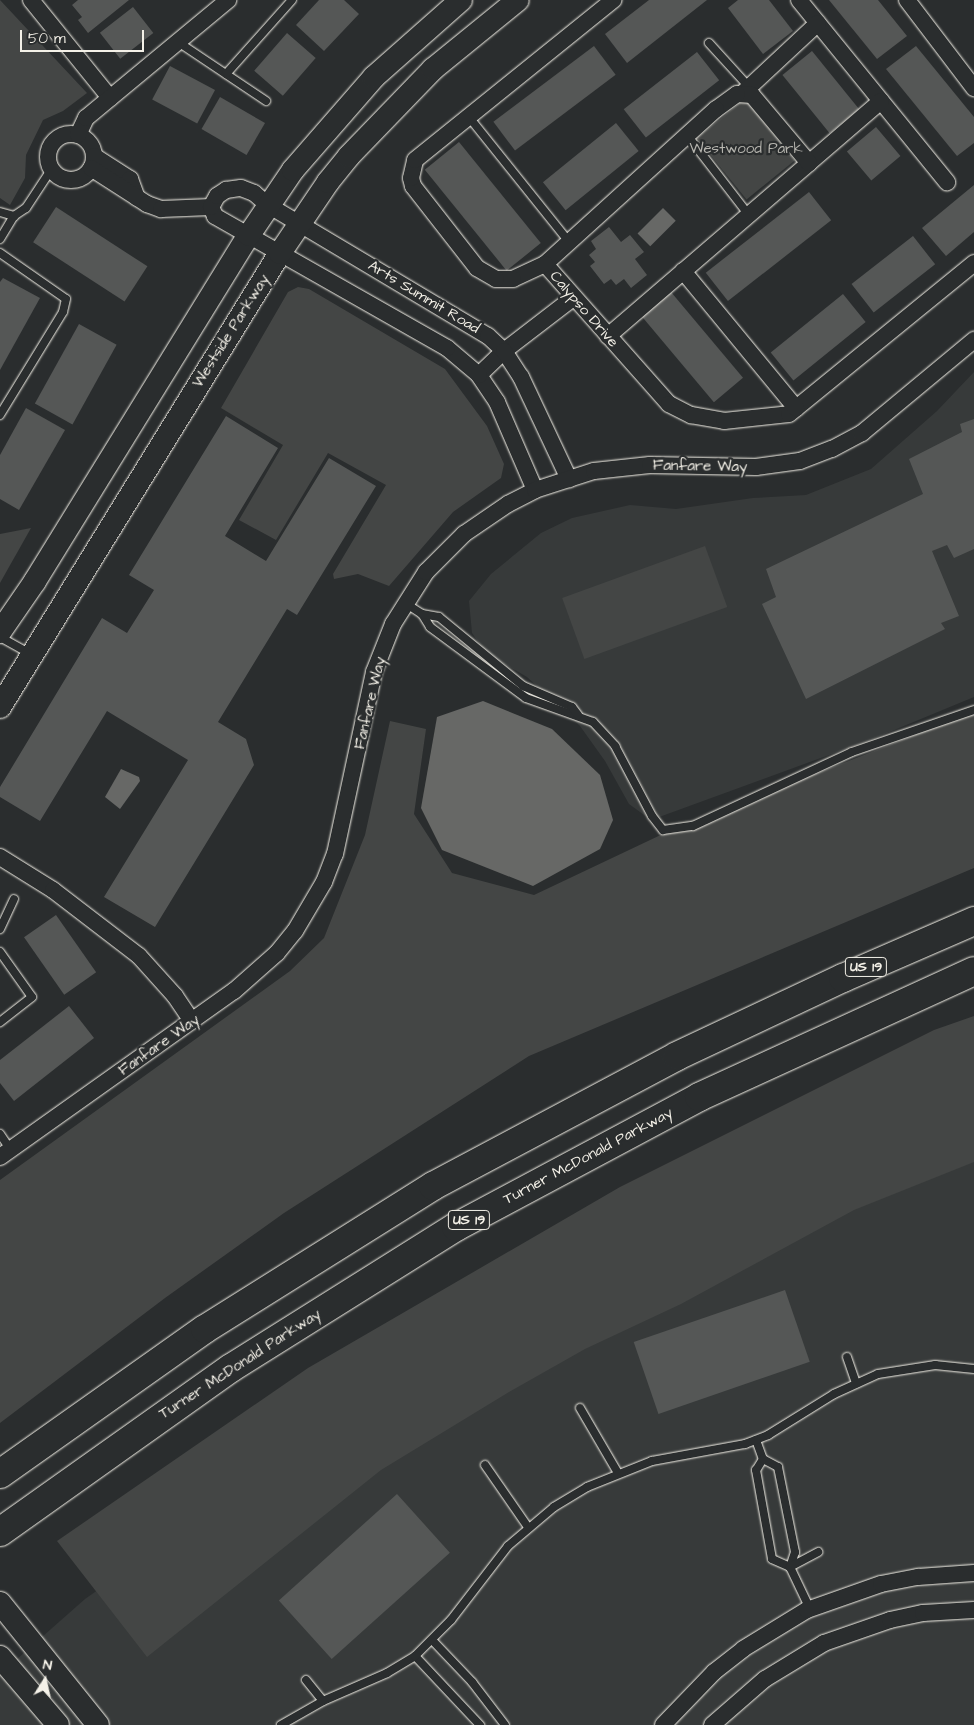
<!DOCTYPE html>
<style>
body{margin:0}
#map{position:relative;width:974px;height:1725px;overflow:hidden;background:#2a2d2e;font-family:"Architects Daughter",sans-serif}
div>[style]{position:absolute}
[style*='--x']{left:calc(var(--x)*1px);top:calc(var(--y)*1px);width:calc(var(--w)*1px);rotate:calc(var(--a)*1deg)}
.built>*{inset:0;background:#373a3a}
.green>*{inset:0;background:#444645;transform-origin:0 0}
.water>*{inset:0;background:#676866;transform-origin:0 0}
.building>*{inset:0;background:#555756;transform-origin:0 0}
.roads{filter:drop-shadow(0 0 1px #f4f1e8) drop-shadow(0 0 1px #f4f1e8)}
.service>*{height:8px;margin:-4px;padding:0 4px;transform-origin:4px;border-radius:4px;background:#2a2d2e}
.minor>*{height:16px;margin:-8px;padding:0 8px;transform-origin:8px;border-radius:8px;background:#2a2d2e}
.minor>.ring{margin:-8px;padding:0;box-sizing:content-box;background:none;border:16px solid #2a2d2e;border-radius:50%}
.secondary>*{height:22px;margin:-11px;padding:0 11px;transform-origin:11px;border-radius:11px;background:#2a2d2e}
.motorway>*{height:28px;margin:-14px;padding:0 14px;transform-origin:14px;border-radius:14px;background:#2a2d2e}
span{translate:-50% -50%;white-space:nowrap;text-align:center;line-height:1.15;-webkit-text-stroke:4.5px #2a2d2e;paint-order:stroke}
.shield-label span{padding:1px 4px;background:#2a2d2e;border:1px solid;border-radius:4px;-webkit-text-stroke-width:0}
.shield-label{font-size:14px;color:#f4f1e8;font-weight:700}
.park-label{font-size:15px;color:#b6b5af}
.street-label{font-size:15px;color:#f4f1e8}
.north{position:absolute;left:20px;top:1655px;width:50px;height:50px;-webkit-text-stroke:4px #2a2d2e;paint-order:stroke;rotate:10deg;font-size:14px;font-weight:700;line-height:20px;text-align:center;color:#f4f1e8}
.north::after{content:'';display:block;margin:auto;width:18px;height:22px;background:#f4f1e8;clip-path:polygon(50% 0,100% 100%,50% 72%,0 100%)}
.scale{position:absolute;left:20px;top:30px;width:124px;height:22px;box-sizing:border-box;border:2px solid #f4f1e8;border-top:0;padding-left:6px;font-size:15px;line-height:18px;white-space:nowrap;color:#f4f1e8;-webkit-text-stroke:4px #2a2d2e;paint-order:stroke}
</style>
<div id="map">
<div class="built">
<div style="clip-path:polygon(974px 372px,974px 697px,870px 740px,651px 820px,629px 804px,605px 761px,580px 726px,527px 677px,486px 653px,472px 633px,469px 601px,491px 574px,541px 533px,572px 518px,630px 505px,676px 509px,753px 498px,806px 495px,871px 469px,937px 411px)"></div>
<div style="clip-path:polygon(974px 1070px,974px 1725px,0 1725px,0 1674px,85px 1599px,539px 1281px)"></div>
</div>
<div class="green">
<div style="clip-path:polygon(0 0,87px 93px,63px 111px,43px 120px,26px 155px,25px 178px,10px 205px,0 198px)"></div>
<div style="left:745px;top:99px;width:79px;height:62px;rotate:51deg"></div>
<div style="clip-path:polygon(298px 287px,309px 289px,445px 369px,487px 426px,504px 464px,501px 478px,453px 512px,389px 586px,358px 574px,334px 579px,333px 574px,386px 485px,328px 453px,276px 540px,239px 520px,283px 445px,221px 408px,288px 292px)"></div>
<div style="clip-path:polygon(31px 528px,0 583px,0 534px)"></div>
<div style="left:705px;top:546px;width:65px;height:152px;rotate:70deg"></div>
<div style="clip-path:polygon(974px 712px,974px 868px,529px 1056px,284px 1213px,165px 1298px,0 1423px,0 1180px,290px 971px,324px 938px,365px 835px,390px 721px,426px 729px,414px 814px,452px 873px,534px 895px,667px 832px)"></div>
<div style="clip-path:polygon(974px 1016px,974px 1162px,854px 1210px,681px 1304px,585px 1349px,509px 1392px,381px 1470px,147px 1657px,57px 1541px,308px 1368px,620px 1187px,934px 1030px)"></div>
</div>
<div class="water">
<div style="left:663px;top:208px;width:18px;height:36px;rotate:45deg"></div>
<div style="clip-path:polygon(483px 701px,552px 729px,600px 775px,613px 820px,600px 849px,533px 886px,442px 850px,421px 808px,437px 717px)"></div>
<div style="clip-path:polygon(121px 769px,139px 777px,140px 781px,120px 809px,105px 797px)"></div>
</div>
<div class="building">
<div style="clip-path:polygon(78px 0,129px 0,88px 33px,78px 20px,82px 17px,72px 5px)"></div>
<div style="clip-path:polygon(319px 0,344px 0,359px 14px,324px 51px,296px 25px)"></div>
<div style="clip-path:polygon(649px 0,707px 0,627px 63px,605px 34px)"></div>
<div style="clip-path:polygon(738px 0,769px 0,793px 31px,763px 54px,728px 8px)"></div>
<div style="clip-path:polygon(829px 0,878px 0,907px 36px,877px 59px)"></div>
<div style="left:133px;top:7px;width:33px;height:42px;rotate:52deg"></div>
<div style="left:287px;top:33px;width:38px;height:50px;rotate:41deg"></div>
<div style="left:594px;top:46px;width:36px;height:126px;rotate:53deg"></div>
<div style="clip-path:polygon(916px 46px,974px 117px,974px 143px,957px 156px,886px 69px)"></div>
<div style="left:812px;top:51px;width:75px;height:38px;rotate:51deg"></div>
<div style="left:697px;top:52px;width:36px;height:93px;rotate:52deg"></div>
<div style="left:170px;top:66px;width:51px;height:38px;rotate:28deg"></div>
<div style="left:220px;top:97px;width:52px;height:37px;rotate:30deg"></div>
<div style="left:616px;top:123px;width:36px;height:94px;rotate:51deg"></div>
<div style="left:876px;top:127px;width:38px;height:38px;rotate:50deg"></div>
<div style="left:459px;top:142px;width:130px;height:44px;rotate:51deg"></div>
<div style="clip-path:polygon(974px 185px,974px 232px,946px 256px,922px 228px)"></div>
<div style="left:809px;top:192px;width:36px;height:131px;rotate:52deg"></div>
<div style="left:56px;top:207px;width:109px;height:42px;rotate:33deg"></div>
<div style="clip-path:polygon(609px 227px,621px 242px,630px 235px,644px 252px,635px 259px,647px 275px,631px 288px,624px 279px,616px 285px,611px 279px,604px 284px,590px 266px,595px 262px,589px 255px,596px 249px,591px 241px)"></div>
<div style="left:913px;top:236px;width:36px;height:78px;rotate:52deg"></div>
<div style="clip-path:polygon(3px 278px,40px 298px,0 370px,0 282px)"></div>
<div style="left:671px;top:292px;width:112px;height:38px;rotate:50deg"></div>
<div style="left:843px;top:294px;width:36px;height:93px;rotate:51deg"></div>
<div style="left:79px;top:324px;width:43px;height:91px;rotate:29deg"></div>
<div style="clip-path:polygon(26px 408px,65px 430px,19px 510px,0 499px,0 455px)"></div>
<div style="clip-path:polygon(226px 416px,278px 448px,225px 536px,266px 561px,329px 458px,376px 486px,297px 615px,287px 609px,218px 722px,246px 739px,254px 765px,155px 927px,104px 897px,188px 760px,107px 711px,40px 821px,0 797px,0 787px,102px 618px,127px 633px,154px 590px,129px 575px)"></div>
<div style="clip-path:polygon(974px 419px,974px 549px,954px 558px,947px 545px,932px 551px,959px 616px,941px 623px,945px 629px,806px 699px,762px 604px,776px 597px,766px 569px,923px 494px,909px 459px,962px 432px,960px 424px)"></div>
<div style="left:56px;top:915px;width:70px;height:39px;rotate:55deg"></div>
<div style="clip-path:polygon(69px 1006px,94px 1038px,14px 1101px,0 1083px,0 1060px)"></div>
<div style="left:785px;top:1290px;width:76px;height:160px;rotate:71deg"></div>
<div style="left:397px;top:1494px;width:79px;height:159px;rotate:48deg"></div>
</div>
<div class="roads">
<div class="service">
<div style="--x:178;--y:42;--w:106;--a:33.8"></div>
<div style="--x:709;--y:43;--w:59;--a:47.7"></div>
<div style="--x:226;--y:74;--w:99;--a:-48.3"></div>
<div style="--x:469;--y:117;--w:160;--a:51.3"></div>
<div style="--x:687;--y:135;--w:100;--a:52.3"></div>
<div style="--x:0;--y:212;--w:15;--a:16"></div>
<div style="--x:0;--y:239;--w:27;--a:-59"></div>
<div style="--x:14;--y:216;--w:14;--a:-34"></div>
<div style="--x:26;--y:208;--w:45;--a:-56.7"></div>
<div style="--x:0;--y:253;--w:80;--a:34.9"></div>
<div style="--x:66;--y:299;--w:13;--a:103"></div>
<div style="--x:63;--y:312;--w:121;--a:121.5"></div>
<div style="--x:405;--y:603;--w:20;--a:33"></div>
<div style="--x:422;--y:614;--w:15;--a:58"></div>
<div style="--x:430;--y:627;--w:119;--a:36.5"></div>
<div style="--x:526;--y:698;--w:71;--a:19.7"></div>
<div style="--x:593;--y:722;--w:33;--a:47"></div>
<div style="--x:615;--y:746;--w:79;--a:62.1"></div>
<div style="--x:652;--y:816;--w:18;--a:52"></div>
<div style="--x:663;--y:830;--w:30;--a:-8"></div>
<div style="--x:693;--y:826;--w:175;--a:-25"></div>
<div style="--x:852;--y:752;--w:129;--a:-19"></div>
<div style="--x:422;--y:614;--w:17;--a:10"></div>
<div style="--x:439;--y:617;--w:109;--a:39.4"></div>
<div style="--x:523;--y:686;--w:53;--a:23.2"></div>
<div style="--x:572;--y:707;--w:10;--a:53"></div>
<div style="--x:0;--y:637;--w:35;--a:29"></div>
<div style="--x:0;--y:929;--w:33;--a:-65"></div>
<div style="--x:0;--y:952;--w:55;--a:54.6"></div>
<div style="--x:32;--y:997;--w:41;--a:142"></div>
<div style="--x:0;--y:1134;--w:18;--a:56"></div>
<div style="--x:847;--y:1357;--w:28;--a:71"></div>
<div style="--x:580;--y:1408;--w:75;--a:59.7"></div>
<div style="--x:756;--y:1440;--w:20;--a:70"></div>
<div style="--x:763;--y:1459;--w:13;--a:122"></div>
<div style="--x:756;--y:1470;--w:90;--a:79.8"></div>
<div style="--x:772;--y:1559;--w:20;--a:24"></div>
<div style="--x:790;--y:1567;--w:47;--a:64.5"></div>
<div style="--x:763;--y:1459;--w:17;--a:28"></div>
<div style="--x:778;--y:1467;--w:87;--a:78.7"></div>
<div style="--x:795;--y:1552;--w:16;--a:108"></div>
<div style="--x:485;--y:1465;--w:75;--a:55.3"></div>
<div style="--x:790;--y:1567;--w:32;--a:-28"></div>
<div style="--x:433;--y:1641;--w:57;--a:46.4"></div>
<div style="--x:472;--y:1682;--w:54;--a:52.5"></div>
<div style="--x:415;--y:1656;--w:95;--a:46.7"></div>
<div style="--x:306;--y:1680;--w:27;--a:51"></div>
<div style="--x:281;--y:1725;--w:48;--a:-29.7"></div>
<div style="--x:323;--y:1701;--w:70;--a:-23.6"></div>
<div style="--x:387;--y:1673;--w:33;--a:-31"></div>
<div style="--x:415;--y:1656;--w:51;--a:-45"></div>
<div style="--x:451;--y:1620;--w:93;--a:-52.4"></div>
<div style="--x:508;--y:1546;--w:60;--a:-40.3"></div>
<div style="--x:554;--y:1507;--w:39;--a:-31"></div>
<div style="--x:587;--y:1487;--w:70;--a:-21.8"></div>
<div style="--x:652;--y:1461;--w:95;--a:-10.4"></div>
<div style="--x:745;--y:1444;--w:25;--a:-21"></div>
<div style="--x:768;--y:1435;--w:78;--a:-31.8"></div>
<div style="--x:834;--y:1394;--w:48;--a:-24.4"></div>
<div style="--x:878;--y:1374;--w:58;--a:-9"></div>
<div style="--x:935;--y:1365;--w:39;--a:6"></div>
</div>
<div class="minor">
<div style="--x:31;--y:0;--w:126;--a:51.1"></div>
<div style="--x:799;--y:0;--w:235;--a:50.9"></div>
<div style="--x:907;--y:0;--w:111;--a:52.7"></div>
<div style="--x:744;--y:92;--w:101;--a:-43"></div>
<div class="ring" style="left:48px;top:134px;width:30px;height:30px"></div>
<div style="--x:78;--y:135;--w:19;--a:-65"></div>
<div style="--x:86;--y:118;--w:185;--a:-39.7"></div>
<div style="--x:94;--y:156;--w:43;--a:32.6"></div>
<div style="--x:130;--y:179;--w:20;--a:70"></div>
<div style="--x:809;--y:163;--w:95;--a:-40.7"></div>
<div style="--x:91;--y:168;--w:67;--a:32.7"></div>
<div style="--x:147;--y:204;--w:15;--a:20"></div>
<div style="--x:161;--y:209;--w:50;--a:-2.3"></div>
<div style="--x:545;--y:264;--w:187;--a:48.5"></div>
<div style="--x:669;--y:404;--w:25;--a:27"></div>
<div style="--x:691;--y:415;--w:34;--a:10"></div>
<div style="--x:724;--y:421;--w:65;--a:-6.1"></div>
<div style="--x:789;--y:414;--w:239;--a:-39.2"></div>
<div style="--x:683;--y:271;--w:178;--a:50.5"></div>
<div style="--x:608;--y:336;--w:265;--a:-40.7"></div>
<div style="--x:809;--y:163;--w:89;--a:-130"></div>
<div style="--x:752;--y:95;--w:15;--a:-176"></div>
<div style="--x:737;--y:94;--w:26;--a:144"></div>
<div style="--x:716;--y:109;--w:231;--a:137.8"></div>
<div style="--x:545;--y:264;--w:35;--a:155"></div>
<div style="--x:513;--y:279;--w:17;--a:180"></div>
<div style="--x:496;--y:279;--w:22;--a:-150"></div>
<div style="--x:477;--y:268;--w:104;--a:-128"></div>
<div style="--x:413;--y:186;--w:8;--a:-104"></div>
<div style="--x:411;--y:178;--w:18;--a:-77"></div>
<div style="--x:415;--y:160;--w:255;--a:-38.9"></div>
<div style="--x:479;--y:375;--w:35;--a:-44"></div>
<div style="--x:504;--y:351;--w:88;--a:-37.6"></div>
<div style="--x:535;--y:490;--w:96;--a:-113.4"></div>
<div style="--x:497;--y:402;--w:32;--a:-124"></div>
<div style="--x:479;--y:375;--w:42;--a:-139.8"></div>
<div style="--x:447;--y:348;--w:267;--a:-150.4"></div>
<div style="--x:215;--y:216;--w:10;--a:-114"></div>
<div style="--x:211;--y:207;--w:13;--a:-61"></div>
<div style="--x:217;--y:196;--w:11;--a:-34"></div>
<div style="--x:226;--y:190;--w:15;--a:-8"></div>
<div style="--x:241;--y:188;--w:14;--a:21"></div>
<div style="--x:254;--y:193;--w:18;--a:41"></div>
<div style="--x:268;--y:205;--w:256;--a:30.8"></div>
<div style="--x:488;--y:336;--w:22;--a:43"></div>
<div style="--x:504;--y:351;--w:31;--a:57"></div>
<div style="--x:521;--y:377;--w:113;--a:64.8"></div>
<div style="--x:0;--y:857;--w:62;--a:31.9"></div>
<div style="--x:53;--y:890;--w:108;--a:37.5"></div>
<div style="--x:139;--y:956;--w:54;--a:48"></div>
<div style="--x:175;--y:996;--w:30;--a:56"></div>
<div style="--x:0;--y:1157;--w:287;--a:-35.4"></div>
<div style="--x:234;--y:991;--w:57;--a:-41.5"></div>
<div style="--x:277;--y:953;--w:28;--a:-51"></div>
<div style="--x:295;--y:931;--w:57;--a:-59.4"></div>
<div style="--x:324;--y:882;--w:30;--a:-69"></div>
<div style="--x:335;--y:854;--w:186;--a:-77.9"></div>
<div style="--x:374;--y:672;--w:52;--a:-68.4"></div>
<div style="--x:393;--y:624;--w:62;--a:-57.6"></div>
<div style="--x:426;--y:572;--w:54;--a:-45"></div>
<div style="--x:464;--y:534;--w:53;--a:-34.3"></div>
<div style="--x:508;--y:504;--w:30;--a:-27"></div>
<div style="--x:535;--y:490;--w:62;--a:-17.9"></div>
<div style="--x:594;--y:471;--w:56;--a:-6.1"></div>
<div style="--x:650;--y:465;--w:106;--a:1.1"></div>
<div style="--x:756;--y:467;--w:44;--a:-7.8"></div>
<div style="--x:800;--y:461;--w:34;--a:-21"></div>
<div style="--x:832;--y:449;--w:34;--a:-28"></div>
<div style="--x:862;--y:433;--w:146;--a:-39.7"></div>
<div style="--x:663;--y:1725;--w:74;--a:-46.1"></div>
<div style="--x:714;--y:1672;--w:37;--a:-38"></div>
<div style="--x:743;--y:1649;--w:75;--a:-31.4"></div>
<div style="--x:807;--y:1610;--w:78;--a:-19.4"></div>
<div style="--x:881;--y:1584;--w:38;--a:-11"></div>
<div style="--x:918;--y:1577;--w:56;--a:-4.1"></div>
<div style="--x:712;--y:1725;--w:70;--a:-41"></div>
<div style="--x:765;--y:1679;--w:69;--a:-31.4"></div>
<div style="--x:824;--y:1643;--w:70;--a:-19.2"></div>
<div style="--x:890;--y:1620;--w:34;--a:-12"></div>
<div style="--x:923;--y:1613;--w:51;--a:-3.4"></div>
</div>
<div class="secondary">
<div style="--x:0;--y:632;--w:62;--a:-55.5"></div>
<div style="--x:35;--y:581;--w:407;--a:-58.3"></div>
<div style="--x:249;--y:235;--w:78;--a:-55.9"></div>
<div style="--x:293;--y:170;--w:123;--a:-48.9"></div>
<div style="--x:374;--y:77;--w:116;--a:-41.5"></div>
<div style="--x:0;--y:707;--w:533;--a:-58.34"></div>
<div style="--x:280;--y:253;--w:86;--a:-55.9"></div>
<div style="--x:328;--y:182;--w:33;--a:-51"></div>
<div style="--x:349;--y:156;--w:121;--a:-46"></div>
<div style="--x:433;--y:69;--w:109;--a:-39.1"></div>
<div style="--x:0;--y:1603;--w:156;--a:51.2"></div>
<div style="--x:0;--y:1657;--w:89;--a:49.5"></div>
</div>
<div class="motorway">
<div style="--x:0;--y:1474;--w:251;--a:-35.3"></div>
<div style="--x:205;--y:1329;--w:269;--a:-32.1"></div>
<div style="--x:433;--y:1186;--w:276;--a:-28"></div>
<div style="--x:677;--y:1056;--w:183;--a:-25.2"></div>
<div style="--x:843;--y:978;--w:143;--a:-23.5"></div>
<div style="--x:0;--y:1532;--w:283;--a:-35.4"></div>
<div style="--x:231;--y:1368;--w:266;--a:-32.1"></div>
<div style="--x:456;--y:1227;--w:276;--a:-28.1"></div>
<div style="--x:699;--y:1097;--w:302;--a:-24.6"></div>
</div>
</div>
<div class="shield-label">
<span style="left:866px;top:967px">US 19</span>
<span style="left:469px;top:1220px">US 19</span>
</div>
<div class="park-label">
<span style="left:746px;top:149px">Westwood Park</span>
</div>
<div class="street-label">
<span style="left:424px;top:297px;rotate:31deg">Arts Summit Road</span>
<span style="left:584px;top:309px;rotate:49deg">Calypso Drive</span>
<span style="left:231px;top:331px;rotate:-58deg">Westside Parkway</span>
<span style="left:700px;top:466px;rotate:1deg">Fanfare Way</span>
<span style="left:370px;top:703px;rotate:-77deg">Fanfare Way</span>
<span style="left:159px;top:1045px;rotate:-35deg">Fanfare Way</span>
<span style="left:588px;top:1156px;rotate:-28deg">Turner McDonald Parkway</span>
<span style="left:240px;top:1364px;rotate:-33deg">Turner McDonald Parkway</span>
</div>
<div class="north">N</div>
<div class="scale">50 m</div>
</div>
